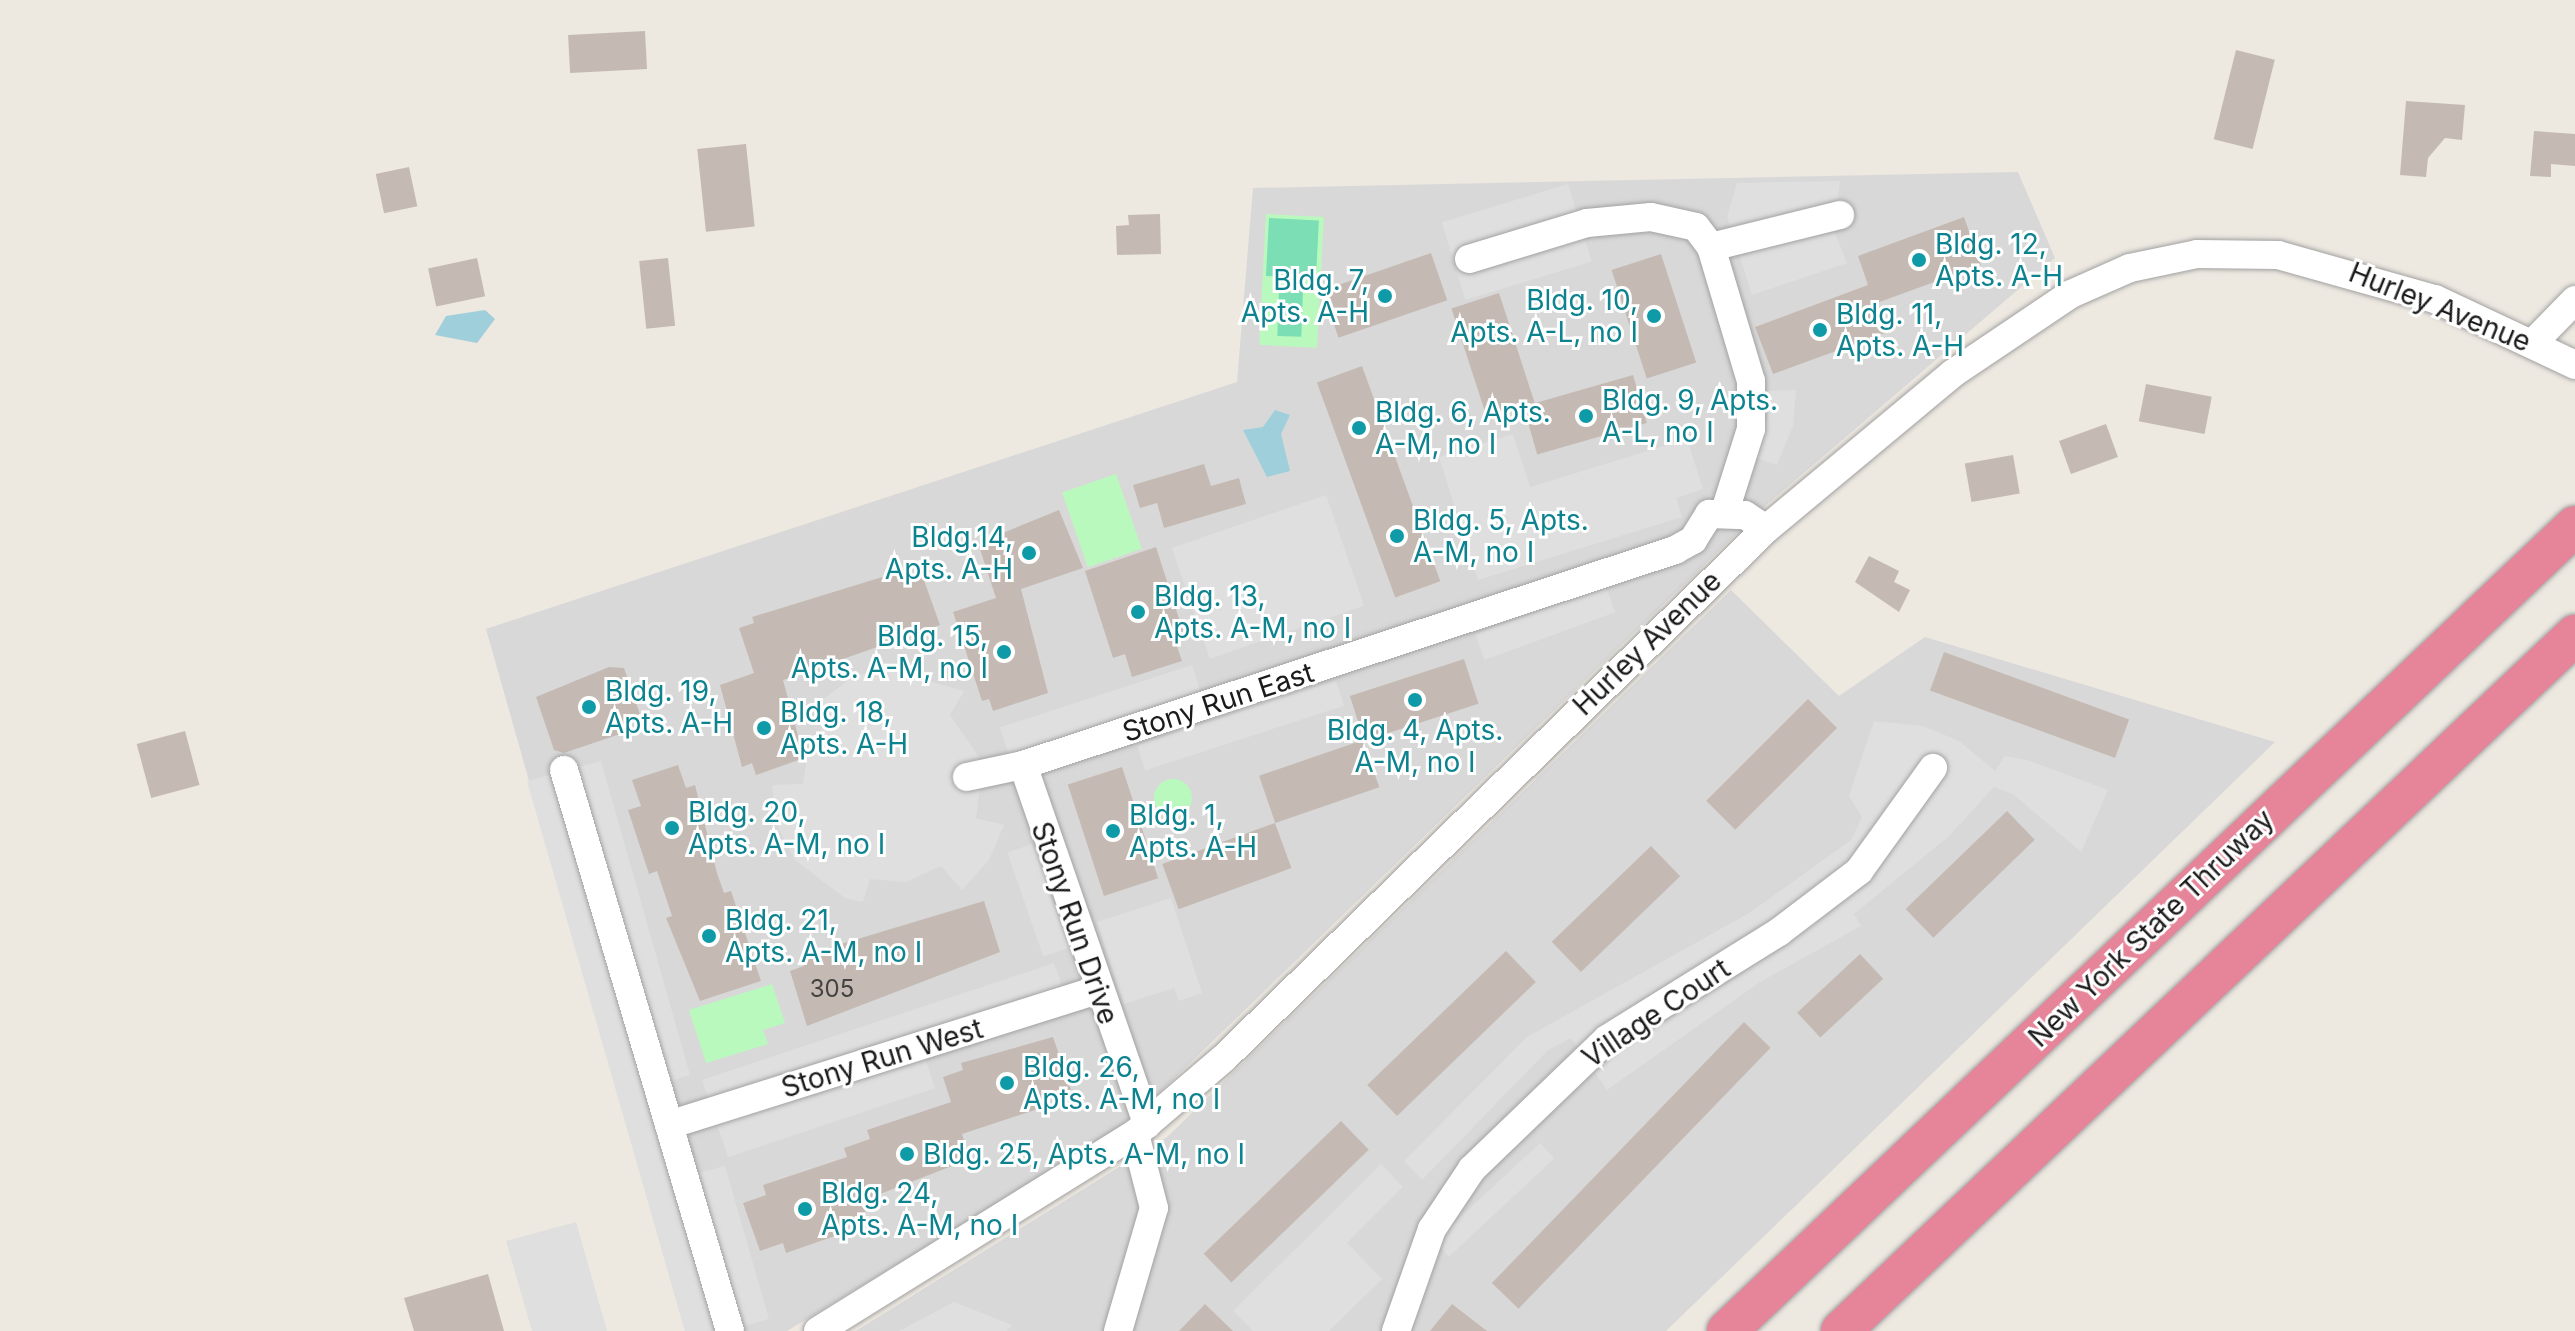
<!DOCTYPE html>
<style>
body{margin:0}
#map{position:relative;width:2575px;height:1331px;overflow:hidden;background:#ede8e0;font-family:Inter,sans-serif}
div>[style]{position:absolute}
[style*='--x']{left:calc(var(--x)*1px);top:calc(var(--y)*1px);width:calc(var(--w)*1px);rotate:calc(var(--a)*1deg)}
.residential>*{inset:0;background:#d9d8d8}
.park>*{inset:0;background:#baf9be;transform-origin:0 0}
.round{border-radius:50%}
.pitch>*{inset:0;background:#7cdeb5;transform-origin:0 0}
.parking>*{inset:0;background:#dfdfdf;transform-origin:0 0}
.water>*{inset:0;background:#9fcfdb}
.building>*{inset:0;background:#c4bab3;transform-origin:0 0}
.roads{filter:drop-shadow(0 0 2px #a2a2a2) drop-shadow(0 0 2px #a2a2a2)}
.minor>*{height:28px;margin:-14px;padding:0 14px;transform-origin:14px;border-radius:14px;background:#fff}
.highway>*{height:40px;margin:-20px;padding:0 20px;transform-origin:20px;border-radius:20px;background:#e6859a}
.dots>*{width:22px;height:22px;translate:-50% -50%;box-sizing:border-box;border:4px solid #fff;border-radius:50%}
span{translate:-50% -50%;white-space:nowrap;text-align:center;line-height:1.15;-webkit-text-stroke:6px #fff;paint-order:stroke}
.number-label{font-size:24px;color:#454341}
.number-label span{-webkit-text-stroke-width:0}
.culture-label{font-size:28px;color:#0d838f}
.left{translate:0 -50%;text-align:left}
.right{translate:-100% -50%;text-align:right}
.street-label{font-size:28px;color:#1b1b1b}
</style>
<div id="map">
<div class="residential">
<div style="clip-path:polygon(2018px 172px,2055px 258px,1765px 506px,1155px 1097px,1104px 1139px,787px 1331px,685px 1331px,486px 629px,1237px 382px,1253px 188px)"></div>
<div style="clip-path:polygon(1731px 590px,1839px 696px,1925px 637px,2275px 742px,1666px 1331px,856px 1331px,1167px 1137px)"></div>
</div>
<div class="park">
<div style="left:1266px;top:214px;width:58px;height:131px;rotate:3deg"></div>
<div style="left:1116px;top:474px;width:79px;height:57px;rotate:71deg"></div>
<div class="round" style="left:1154px;top:779px;width:38px;height:38px"></div>
<div style="clip-path:polygon(772px 984px,785px 1023px,763px 1030px,768px 1044px,706px 1063px,689px 1010px)"></div>
</div>
<div class="pitch">
<div style="left:1269px;top:218px;width:50px;height:58px;rotate:3deg"></div>
<div style="left:1279px;top:288px;width:24px;height:48px;rotate:2deg"></div>
</div>
<div class="parking">
<div style="clip-path:polygon(1840px 181px,1834px 230px,1847px 263px,1752px 295px,1727px 217px,1737px 183px)"></div>
<div style="left:1568px;top:184px;width:81px;height:132px;rotate:73deg"></div>
<div style="clip-path:polygon(1796px 390px,1793px 426px,1777px 465px,1754px 457px,1768px 416px,1767px 391px)"></div>
<div style="clip-path:polygon(1513px 434px,1530px 487px,1687px 439px,1703px 489px,1676px 498px,1682px 517px,1478px 580px,1439px 457px)"></div>
<div style="left:1326px;top:495px;width:117px;height:163px;rotate:71deg"></div>
<div style="left:1606px;top:587px;width:27px;height:139px;rotate:70deg"></div>
<div style="left:1192px;top:665px;width:33px;height:202px;rotate:72deg"></div>
<div style="clip-path:polygon(881px 668px,964px 691px,950px 715px,983px 763px,976px 818px,1004px 825px,989px 860px,962px 890px,941px 866px,906px 882px,870px 879px,863px 902px,845px 898px,795px 860px,775px 821px,772px 785px,803px 784px,808px 750px,827px 720px,814px 706px,853px 677px)"></div>
<div style="left:1336px;top:681px;width:26px;height:209px;rotate:72deg"></div>
<div style="clip-path:polygon(1874px 721px,1923px 726px,1959px 741px,1995px 771px,2005px 756px,2027px 760px,2108px 790px,2081px 852px,2013px 794px,1994px 787px,1949px 836px,1854px 914px,1861px 926px,1760px 982px,1607px 1090px,1571px 1038px,1548px 1050px,1422px 1180px,1404px 1161px,1527px 1037px,1751px 912px,1851px 840px,1862px 817px,1849px 796px)"></div>
<div style="clip-path:polygon(601px 761px,690px 1075px,671px 1081px,697px 1173px,725px 1166px,769px 1319px,727px 1331px,685px 1331px,527px 781px)"></div>
<div style="left:1032px;top:844px;width:110px;height:26px;rotate:71deg"></div>
<div style="clip-path:polygon(1171px 898px,1202px 993px,1179px 1001px,1174px 988px,1124px 1004px,1097px 922px)"></div>
<div style="clip-path:polygon(1054px 963px,1063px 989px,918px 1037px,935px 1088px,728px 1157px,702px 1080px)"></div>
<div style="left:1540px;top:1143px;width:21px;height:144px;rotate:47deg"></div>
<div style="clip-path:polygon(1381px 1164px,1403px 1187px,1347px 1243px,1382px 1279px,1329px 1331px,1253px 1331px,1233px 1311px)"></div>
<div style="clip-path:polygon(576px 1222px,607px 1331px,532px 1331px,506px 1241px)"></div>
<div style="clip-path:polygon(954px 1302px,1012px 1325px,1007px 1331px,899px 1331px)"></div>
</div>
<div class="water">
<div style="clip-path:polygon(485px 310px,495px 319px,477px 343px,435px 335px,446px 316px)"></div>
<div style="clip-path:polygon(1275px 410px,1290px 415px,1281px 434px,1290px 471px,1267px 477px,1243px 430px,1263px 427px)"></div>
</div>
<div class="building">
<div style="left:645px;top:31px;width:38px;height:77px;rotate:87deg"></div>
<div style="left:2236px;top:50px;width:40px;height:92px;rotate:14deg"></div>
<div style="clip-path:polygon(2406px 101px,2465px 105px,2462px 140px,2445px 138px,2428px 158px,2426px 177px,2400px 175px)"></div>
<div style="clip-path:polygon(2534px 131px,2575px 134px,2575px 166px,2551px 164px,2551px 177px,2530px 176px)"></div>
<div style="left:746px;top:144px;width:83px;height:49px;rotate:84deg"></div>
<div style="left:409px;top:167px;width:40px;height:34px;rotate:78deg"></div>
<div style="clip-path:polygon(1160px 214px,1161px 254px,1117px 255px,1116px 226px,1129px 225px,1128px 215px)"></div>
<div style="clip-path:polygon(1964px 217px,1981px 265px,1874px 304px,1885px 333px,1773px 374px,1755px 327px,1868px 285px,1858px 256px)"></div>
<div style="left:1431px;top:253px;width:50px;height:115px;rotate:71deg"></div>
<div style="left:1661px;top:254px;width:114px;height:52px;rotate:72deg"></div>
<div style="left:477px;top:258px;width:39px;height:50px;rotate:78deg"></div>
<div style="left:668px;top:258px;width:68px;height:29px;rotate:84deg"></div>
<div style="left:1499px;top:293px;width:116px;height:50px;rotate:72deg"></div>
<div style="left:1362px;top:366px;width:229px;height:48px;rotate:70deg"></div>
<div style="left:1633px;top:375px;width:50px;height:114px;rotate:74deg"></div>
<div style="left:2146px;top:384px;width:67px;height:38px;rotate:11deg"></div>
<div style="left:2106px;top:424px;width:35px;height:50px;rotate:70deg"></div>
<div style="left:2013px;top:455px;width:39px;height:49px;rotate:80deg"></div>
<div style="clip-path:polygon(1204px 464px,1211px 486px,1239px 478px,1246px 504px,1164px 528px,1157px 503px,1140px 508px,1133px 485px)"></div>
<div style="clip-path:polygon(1059px 510px,1083px 568px,1021px 589px,1048px 693px,993px 711px,989px 699px,982px 701px,953px 612px,996px 598px,978px 543px)"></div>
<div style="clip-path:polygon(1156px 547px,1183px 631px,1173px 635px,1182px 661px,1132px 677px,1125px 654px,1113px 658px,1085px 571px)"></div>
<div style="clip-path:polygon(1869px 556px,1899px 571px,1894px 582px,1910px 590px,1899px 612px,1855px 582px)"></div>
<div style="clip-path:polygon(905px 570px,907px 576px,921px 572px,940px 625px,783px 680px,804px 758px,756px 775px,752px 763px,742px 767px,720px 685px,754px 673px,739px 628px,754px 623px,752px 617px)"></div>
<div style="left:1944px;top:652px;width:197px;height:41px;rotate:20deg"></div>
<div style="left:1464px;top:659px;width:47px;height:120px;rotate:72deg"></div>
<div style="clip-path:polygon(609px 667px,624px 668px,641px 717px,626px 722px,629px 731px,564px 753px,554px 750px,536px 697px)"></div>
<div style="left:1808px;top:699px;width:41px;height:144px;rotate:45deg"></div>
<div style="left:185px;top:731px;width:56px;height:50px;rotate:75deg"></div>
<div style="left:1363px;top:740px;width:50px;height:110px;rotate:71deg"></div>
<div style="clip-path:polygon(678px 765px,686px 788px,695px 785px,717px 873px,724px 893px,731px 891px,761px 981px,700px 1001px,666px 918px,672px 916px,657px 871px,649px 874px,628px 810px,641px 806px,632px 780px)"></div>
<div style="left:1122px;top:767px;width:117px;height:57px;rotate:72deg"></div>
<div style="left:2007px;top:811px;width:40px;height:141px;rotate:46deg"></div>
<div style="left:1275px;top:823px;width:48px;height:120px;rotate:70deg"></div>
<div style="left:1651px;top:846px;width:42px;height:138px;rotate:46deg"></div>
<div style="clip-path:polygon(984px 901px,1000px 952px,807px 1026px,790px 971px,804px 966px,801px 956px)"></div>
<div style="left:1506px;top:951px;width:43px;height:193px;rotate:46deg"></div>
<div style="left:1860px;top:954px;width:34px;height:86px;rotate:47deg"></div>
<div style="left:1744px;top:1022px;width:37px;height:363px;rotate:44deg"></div>
<div style="clip-path:polygon(1053px 1037px,1071px 1090px,1047px 1097px,1050px 1105px,962px 1134px,970px 1159px,862px 1201px,866px 1214px,846px 1221px,849px 1231px,786px 1253px,783px 1243px,760px 1251px,743px 1203px,766px 1195px,763px 1185px,847px 1157px,844px 1148px,870px 1139px,867px 1130px,951px 1102px,943px 1077px,963px 1070px,961px 1063px)"></div>
<div style="left:1341px;top:1121px;width:40px;height:191px;rotate:46deg"></div>
<div style="clip-path:polygon(488px 1274px,504px 1331px,414px 1331px,404px 1298px)"></div>
<div style="clip-path:polygon(1205px 1304px,1233px 1331px,1179px 1331px)"></div>
<div style="clip-path:polygon(1452px 1304px,1487px 1331px,1430px 1331px)"></div>
</div>
<div class="roads">
<div class="minor">
<div style="--x:1711;--y:247;--w:133;--a:-13.9"></div>
<div style="--x:1469;--y:259;--w:123;--a:-17"></div>
<div style="--x:1587;--y:223;--w:64;--a:-5.4"></div>
<div style="--x:1651;--y:217;--w:46;--a:12.5"></div>
<div style="--x:1696;--y:227;--w:25;--a:53"></div>
<div style="--x:1711;--y:247;--w:140;--a:73.4"></div>
<div style="--x:1751;--y:381;--w:48;--a:90"></div>
<div style="--x:1751;--y:429;--w:86;--a:107.6"></div>
<div style="--x:2533;--y:343;--w:60;--a:-45.7"></div>
<div style="--x:1023;--y:765;--w:380;--a:70.9"></div>
<div style="--x:564;--y:770;--w:585;--a:73.52"></div>
<div style="--x:967;--y:777;--w:57;--a:-12.1"></div>
<div style="--x:1023;--y:765;--w:687;--a:-18.25"></div>
<div style="--x:1675;--y:550;--w:21;--a:-29"></div>
<div style="--x:1693;--y:540;--w:31;--a:-58"></div>
<div style="--x:1709;--y:514;--w:36;--a:2"></div>
<div style="--x:1745;--y:515;--w:25;--a:34"></div>
<div style="--x:669;--y:1125;--w:448;--a:-17.5"></div>
<div style="--x:818;--y:1331;--w:373;--a:-31.9"></div>
<div style="--x:1135;--y:1134;--w:117;--a:-40.5"></div>
<div style="--x:1224;--y:1058;--w:757;--a:-44.3"></div>
<div style="--x:1766;--y:529;--w:242;--a:-39.8"></div>
<div style="--x:1952;--y:374;--w:143;--a:-33.9"></div>
<div style="--x:2071;--y:294;--w:64;--a:-23.8"></div>
<div style="--x:2130;--y:268;--w:68;--a:-11.8"></div>
<div style="--x:2197;--y:254;--w:81;--a:0.7"></div>
<div style="--x:2278;--y:255;--w:163;--a:15.7"></div>
<div style="--x:2435;--y:299;--w:155;--a:25.2"></div>
<div style="--x:1118;--y:1331;--w:128;--a:-73.7"></div>
<div style="--x:1154;--y:1208;--w:76;--a:-104.4"></div>
<div style="--x:1396;--y:1331;--w:108;--a:-70.6"></div>
<div style="--x:1432;--y:1229;--w:72;--a:-56.3"></div>
<div style="--x:1472;--y:1169;--w:187;--a:-43.9"></div>
<div style="--x:1607;--y:1039;--w:203;--a:-31.9"></div>
<div style="--x:1779;--y:932;--w:101;--a:-37.3"></div>
<div style="--x:1859;--y:871;--w:127;--a:-54.3"></div>
</div>
<div class="highway">
<div style="--x:1727;--y:1331;--w:1169;--a:-43.51"></div>
<div style="--x:1841;--y:1331;--w:1012;--a:-43.48"></div>
</div>
</div>
<div class="dots">
<div style="left:1919px;top:260px;background:#0f9aa8"></div>
<div style="left:1385px;top:296px;background:#0f9aa8"></div>
<div style="left:1654px;top:316px;background:#0f9aa8"></div>
<div style="left:1820px;top:330px;background:#0f9aa8"></div>
<div style="left:1586px;top:416px;background:#0f9aa8"></div>
<div style="left:1359px;top:428px;background:#0f9aa8"></div>
<div style="left:1397px;top:536px;background:#0f9aa8"></div>
<div style="left:1029px;top:553px;background:#0f9aa8"></div>
<div style="left:1138px;top:612px;background:#0f9aa8"></div>
<div style="left:1004px;top:652px;background:#0f9aa8"></div>
<div style="left:1415px;top:700px;background:#0f9aa8"></div>
<div style="left:589px;top:707px;background:#0f9aa8"></div>
<div style="left:764px;top:728px;background:#0f9aa8"></div>
<div style="left:672px;top:828px;background:#0f9aa8"></div>
<div style="left:1113px;top:831px;background:#0f9aa8"></div>
<div style="left:709px;top:936px;background:#0f9aa8"></div>
<div style="left:1007px;top:1083px;background:#0f9aa8"></div>
<div style="left:907px;top:1154px;background:#0f9aa8"></div>
<div style="left:805px;top:1209px;background:#0f9aa8"></div>
</div>
<div class="number-label">
<span style="left:832px;top:989px">305</span>
</div>
<div class="culture-label">
<span class="left" style="left:1935px;top:260px">Bldg. 12,<br>Apts. A-H</span>
<span class="right" style="left:1369px;top:296px">Bldg. 7,<br>Apts. A-H</span>
<span class="right" style="left:1638px;top:316px">Bldg. 10,<br>Apts. A-L, no I</span>
<span class="left" style="left:1836px;top:330px">Bldg. 11,<br>Apts. A-H</span>
<span class="left" style="left:1602px;top:416px">Bldg. 9, Apts.<br>A-L, no I</span>
<span class="left" style="left:1375px;top:428px">Bldg. 6, Apts.<br>A-M, no I</span>
<span class="left" style="left:1413px;top:536px">Bldg. 5, Apts.<br>A-M, no I</span>
<span class="right" style="left:1013px;top:553px">Bldg.14,<br>Apts. A-H</span>
<span class="left" style="left:1154px;top:612px">Bldg. 13,<br>Apts. A-M, no I</span>
<span class="right" style="left:988px;top:652px">Bldg. 15,<br>Apts. A-M, no I</span>
<span class="left" style="left:605px;top:707px">Bldg. 19,<br>Apts. A-H</span>
<span class="left" style="left:780px;top:728px">Bldg. 18,<br>Apts. A-H</span>
<span style="left:1415px;top:746px">Bldg. 4, Apts.<br>A-M, no I</span>
<span class="left" style="left:688px;top:828px">Bldg. 20,<br>Apts. A-M, no I</span>
<span class="left" style="left:1129px;top:831px">Bldg. 1,<br>Apts. A-H</span>
<span class="left" style="left:725px;top:936px">Bldg. 21,<br>Apts. A-M, no I</span>
<span class="left" style="left:1023px;top:1083px">Bldg. 26,<br>Apts. A-M, no I</span>
<span class="left" style="left:923px;top:1154px">Bldg. 25, Apts. A-M, no I</span>
<span class="left" style="left:821px;top:1209px">Bldg. 24,<br>Apts. A-M, no I</span>
</div>
<div class="street-label">
<span style="left:2440px;top:307px;rotate:22deg">Hurley Avenue</span>
<span style="left:1647px;top:643px;rotate:-44deg">Hurley Avenue</span>
<span style="left:1218px;top:702px;rotate:-18deg">Stony Run East</span>
<span style="left:1075px;top:923px;rotate:71deg">Stony Run Drive</span>
<span style="left:2151px;top:928px;rotate:-44deg">New York State Thruway</span>
<span style="left:1656px;top:1013px;rotate:-34deg">Village Court</span>
<span style="left:882px;top:1058px;rotate:-17deg">Stony Run West</span>
</div>
</div>
